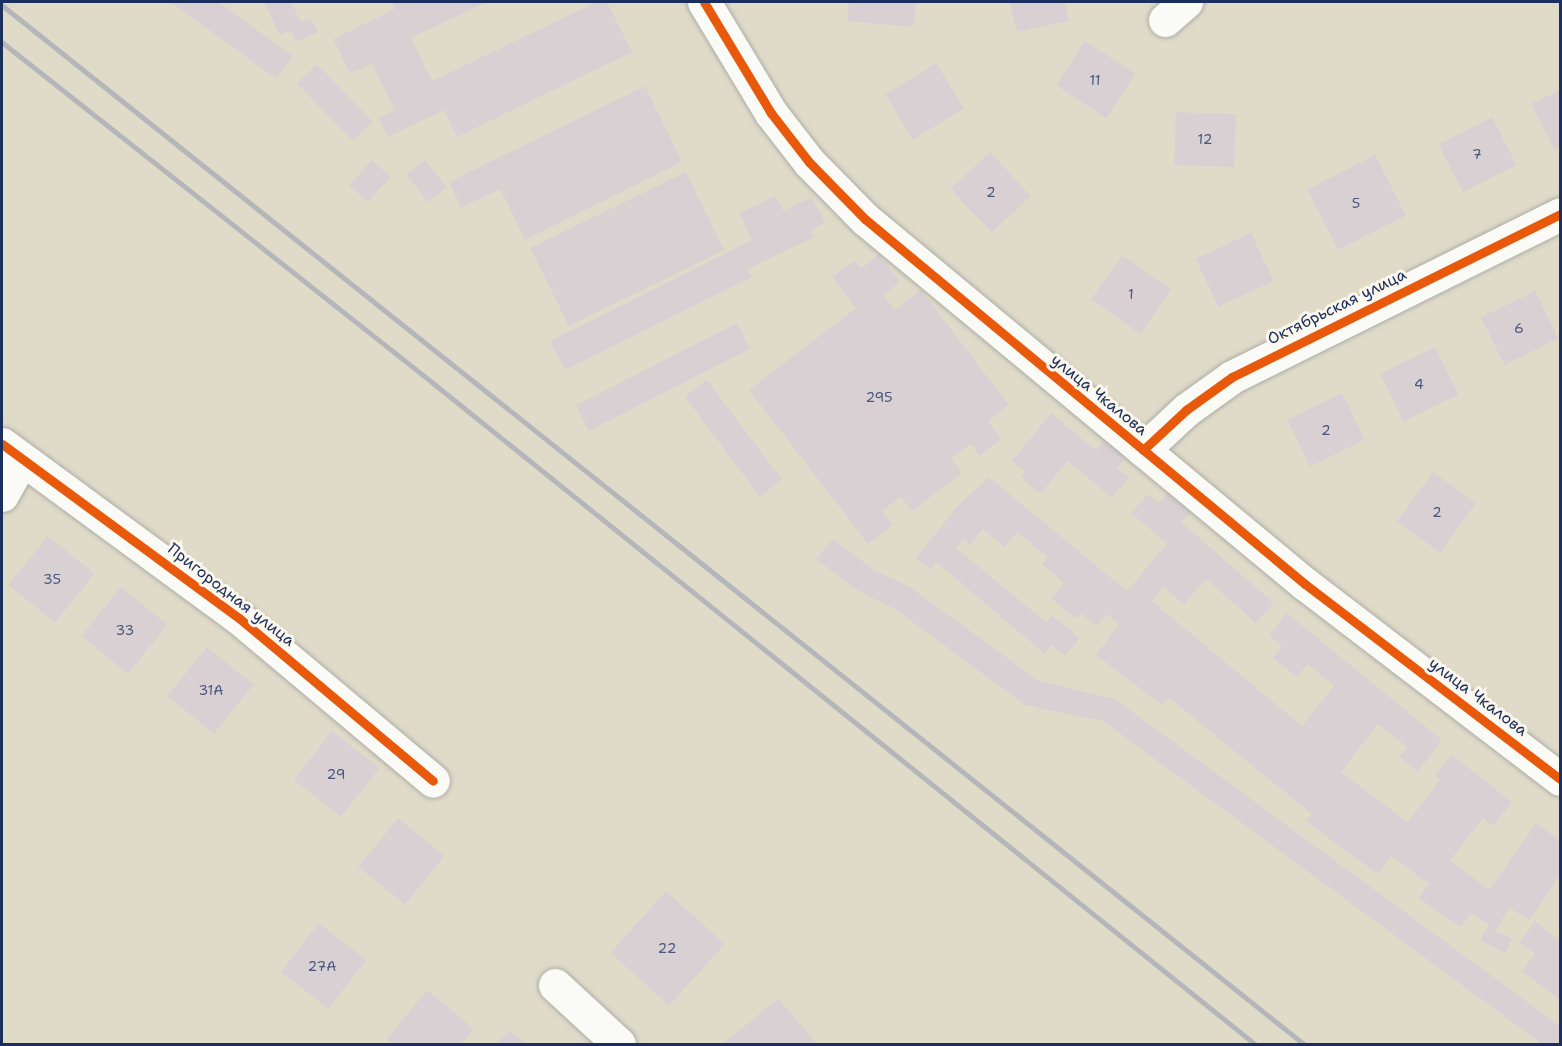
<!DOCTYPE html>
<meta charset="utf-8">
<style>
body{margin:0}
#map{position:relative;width:1562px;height:1046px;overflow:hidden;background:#e0dbc9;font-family:"Shantell Sans",sans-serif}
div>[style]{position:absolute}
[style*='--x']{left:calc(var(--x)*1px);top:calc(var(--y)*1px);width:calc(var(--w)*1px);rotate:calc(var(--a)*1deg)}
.building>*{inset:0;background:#d9d0d4;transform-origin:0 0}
.roads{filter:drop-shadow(0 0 2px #aeada6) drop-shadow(0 0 2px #aeada6)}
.minor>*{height:33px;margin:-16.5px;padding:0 16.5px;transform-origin:16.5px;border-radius:16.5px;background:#fafaf7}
.rail>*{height:4.5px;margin:-2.25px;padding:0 2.25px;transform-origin:2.25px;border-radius:2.25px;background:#b5b6b9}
.cycleway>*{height:9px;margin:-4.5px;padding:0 4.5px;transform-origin:4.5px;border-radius:4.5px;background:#e8590c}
span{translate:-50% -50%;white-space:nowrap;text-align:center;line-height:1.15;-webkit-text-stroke:6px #fbf7ec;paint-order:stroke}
.number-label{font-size:14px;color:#4a577c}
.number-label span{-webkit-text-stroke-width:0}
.street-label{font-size:16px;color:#1b2f5e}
.frame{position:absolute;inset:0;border:3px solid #1b2f5e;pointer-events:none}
</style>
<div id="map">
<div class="building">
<div style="clip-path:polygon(171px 2px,218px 2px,293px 56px,276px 79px)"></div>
<div style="clip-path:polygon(264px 2px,291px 2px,301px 22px,311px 18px,318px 32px,296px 42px,290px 30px,280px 35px)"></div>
<div style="clip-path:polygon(391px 2px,487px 2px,411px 38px,432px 81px,596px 2px,607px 2px,632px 52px,457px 137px,444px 110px,388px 137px,378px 118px,395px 110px,372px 64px,350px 74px,333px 39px,395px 9px)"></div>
<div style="clip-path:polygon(849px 2px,916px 2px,913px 27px,847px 21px)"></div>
<div style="clip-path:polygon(1010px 2px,1065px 2px,1069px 21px,1017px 32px)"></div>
<div style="left:1085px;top:41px;width:60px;height:53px;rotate:33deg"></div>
<div style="left:936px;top:63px;width:53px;height:60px;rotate:58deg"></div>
<div style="left:317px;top:64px;width:80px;height:28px;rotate:46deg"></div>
<div style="clip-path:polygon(645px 86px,682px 162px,525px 240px,500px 189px,461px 208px,449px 182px)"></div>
<div style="clip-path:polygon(1560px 90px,1560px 148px,1555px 151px,1531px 104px)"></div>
<div style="left:1176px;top:112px;width:60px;height:53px;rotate:2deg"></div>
<div style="left:1492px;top:117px;width:54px;height:60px;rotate:63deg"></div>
<div style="left:990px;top:152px;width:60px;height:54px;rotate:47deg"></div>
<div style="left:1375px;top:155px;width:68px;height:76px;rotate:63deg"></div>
<div style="left:372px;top:160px;width:25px;height:34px;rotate:42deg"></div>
<div style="left:425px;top:160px;width:35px;height:24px;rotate:51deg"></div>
<div style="left:686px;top:172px;width:87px;height:173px;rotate:64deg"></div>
<div style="clip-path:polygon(775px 196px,783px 211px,812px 197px,825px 223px,811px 230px,814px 237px,748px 269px,752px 277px,565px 370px,550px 341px,752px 240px,739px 213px)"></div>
<div style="left:1251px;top:233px;width:53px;height:61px;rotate:65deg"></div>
<div style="clip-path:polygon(879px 254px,900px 282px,883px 295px,895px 310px,921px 290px,1009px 405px,988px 421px,1001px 439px,980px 456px,971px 444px,951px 458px,962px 473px,912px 511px,901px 497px,882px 511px,893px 525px,868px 544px,749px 390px,856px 308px,832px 277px,855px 260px,861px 268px)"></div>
<div style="left:1122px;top:255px;width:60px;height:54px;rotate:35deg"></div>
<div style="left:1535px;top:291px;width:53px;height:60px;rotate:64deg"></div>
<div style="left:737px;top:323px;width:29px;height:181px;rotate:63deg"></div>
<div style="left:1435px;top:347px;width:53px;height:61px;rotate:64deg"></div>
<div style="left:707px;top:380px;width:125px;height:28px;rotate:53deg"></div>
<div style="left:1342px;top:393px;width:52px;height:61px;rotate:64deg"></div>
<div style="clip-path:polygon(1051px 413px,1096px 450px,1106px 437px,1128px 455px,1117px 468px,1129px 477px,1112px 498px,1068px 461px,1040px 494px,1021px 477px,1026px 472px,1012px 461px)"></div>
<div style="left:1433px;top:472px;width:53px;height:61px;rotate:36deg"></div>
<div style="clip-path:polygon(989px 477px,1127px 591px,1167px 544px,1131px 513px,1148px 494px,1159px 503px,1169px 491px,1192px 510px,1181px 522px,1274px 603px,1256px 623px,1206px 579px,1184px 604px,1163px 587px,1152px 601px,1302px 726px,1334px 686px,1308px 664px,1297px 677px,1273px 658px,1282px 646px,1269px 635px,1287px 613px,1442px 740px,1418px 772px,1399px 757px,1407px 747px,1378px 724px,1341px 772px,1408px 822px,1440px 780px,1434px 776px,1452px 755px,1512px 802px,1493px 826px,1483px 818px,1450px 860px,1489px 890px,1536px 823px,1560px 841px,1560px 874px,1530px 920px,1509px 908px,1495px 931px,1512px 939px,1505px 953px,1480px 940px,1489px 925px,1472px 913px,1460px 927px,1418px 898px,1429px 884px,1391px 856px,1378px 874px,1305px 821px,1312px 814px,1169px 698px,1162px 705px,1096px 655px,1119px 624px,1107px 614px,1096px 626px,1080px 613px,1075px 619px,1051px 598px,1064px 583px,1042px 564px,1048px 557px,1017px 532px,1004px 547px,983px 529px,970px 545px,963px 539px,956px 548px,1046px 622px,1052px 615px,1080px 638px,1065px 656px,1052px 645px,1045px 654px,936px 562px,930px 570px,916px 558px,957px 507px)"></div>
<div style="left:48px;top:536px;width:60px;height:63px;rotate:39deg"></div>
<div style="clip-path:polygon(833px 539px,874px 570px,910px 587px,1039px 681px,1115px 699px,1560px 1026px,1560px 1044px,1542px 1044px,1103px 721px,1025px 705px,895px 609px,860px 592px,816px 559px)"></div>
<div style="left:121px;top:587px;width:60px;height:63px;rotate:39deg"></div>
<div style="left:207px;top:647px;width:60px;height:63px;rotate:39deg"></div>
<div style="left:332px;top:731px;width:60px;height:62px;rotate:38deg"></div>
<div style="left:398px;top:818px;width:60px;height:63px;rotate:39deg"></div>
<div style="left:666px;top:891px;width:79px;height:83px;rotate:42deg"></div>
<div style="clip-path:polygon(1535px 921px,1560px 941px,1560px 1000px,1522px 971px,1535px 954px,1519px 942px)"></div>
<div style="left:319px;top:923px;width:60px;height:62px;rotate:38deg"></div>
<div style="clip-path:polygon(427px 990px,474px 1029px,461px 1044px,394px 1044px,387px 1039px)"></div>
<div style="clip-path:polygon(778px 998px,817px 1044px,723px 1044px)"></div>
<div style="clip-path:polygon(509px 1030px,527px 1044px,497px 1044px)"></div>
</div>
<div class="roads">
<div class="minor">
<div style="--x:704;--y:2;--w:130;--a:58.9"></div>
<div style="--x:771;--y:113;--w:62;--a:52.2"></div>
<div style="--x:809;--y:162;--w:80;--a:45.5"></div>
<div style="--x:865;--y:219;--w:572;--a:39.68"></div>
<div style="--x:1305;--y:584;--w:321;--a:37.4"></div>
<div style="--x:1165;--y:20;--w:28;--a:-41"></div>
<div style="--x:2;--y:444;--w:294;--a:36.3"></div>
<div style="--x:239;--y:618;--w:253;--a:40"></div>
<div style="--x:1143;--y:450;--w:59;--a:-42.9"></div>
<div style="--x:1186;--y:410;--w:57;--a:-35.7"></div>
<div style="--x:1232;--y:377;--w:366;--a:-26.4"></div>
<div style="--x:2;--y:495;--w:39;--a:-61"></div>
<div style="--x:555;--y:985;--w:87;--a:42.7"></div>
</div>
</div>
<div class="rail">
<div style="--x:2;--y:5;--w:1666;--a:38.59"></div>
<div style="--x:2;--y:42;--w:548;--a:38.33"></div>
<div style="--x:432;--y:382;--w:1056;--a:38.81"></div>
</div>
<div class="cycleway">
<div style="--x:704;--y:2;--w:130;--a:58.9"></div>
<div style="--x:771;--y:113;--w:62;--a:52.2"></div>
<div style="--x:809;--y:162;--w:80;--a:45.5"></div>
<div style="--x:865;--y:219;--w:572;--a:39.68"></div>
<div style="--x:1305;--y:584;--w:321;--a:37.4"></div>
<div style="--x:2;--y:444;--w:294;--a:36.3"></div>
<div style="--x:239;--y:618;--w:253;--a:40"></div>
<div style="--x:1143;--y:450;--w:59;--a:-42.9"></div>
<div style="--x:1186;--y:410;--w:57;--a:-35.7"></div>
<div style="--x:1232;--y:377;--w:366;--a:-26.4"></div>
</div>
<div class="number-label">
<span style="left:1095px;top:80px">11</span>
<span style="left:1205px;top:139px">12</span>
<span style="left:1477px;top:154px">7</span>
<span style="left:991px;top:192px">2</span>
<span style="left:1356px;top:203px">5</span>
<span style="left:1131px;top:294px">1</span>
<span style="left:1519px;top:328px">6</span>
<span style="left:1419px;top:384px">4</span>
<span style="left:879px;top:397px">295</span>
<span style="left:1326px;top:430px">2</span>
<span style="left:1437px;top:512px">2</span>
<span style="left:52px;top:579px">35</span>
<span style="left:125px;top:630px">33</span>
<span style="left:211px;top:690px">31А</span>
<span style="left:336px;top:774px">29</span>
<span style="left:667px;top:948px">22</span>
<span style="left:322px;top:966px">27А</span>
</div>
<div class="street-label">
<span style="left:1337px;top:307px;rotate:-26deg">Октябрьская улица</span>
<span style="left:1099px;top:395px;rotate:39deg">улица Чкалова</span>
<span style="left:231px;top:595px;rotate:38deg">Пригородная улица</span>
<span style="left:1478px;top:697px;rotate:37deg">улица Чкалова</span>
</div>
<div class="frame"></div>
</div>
